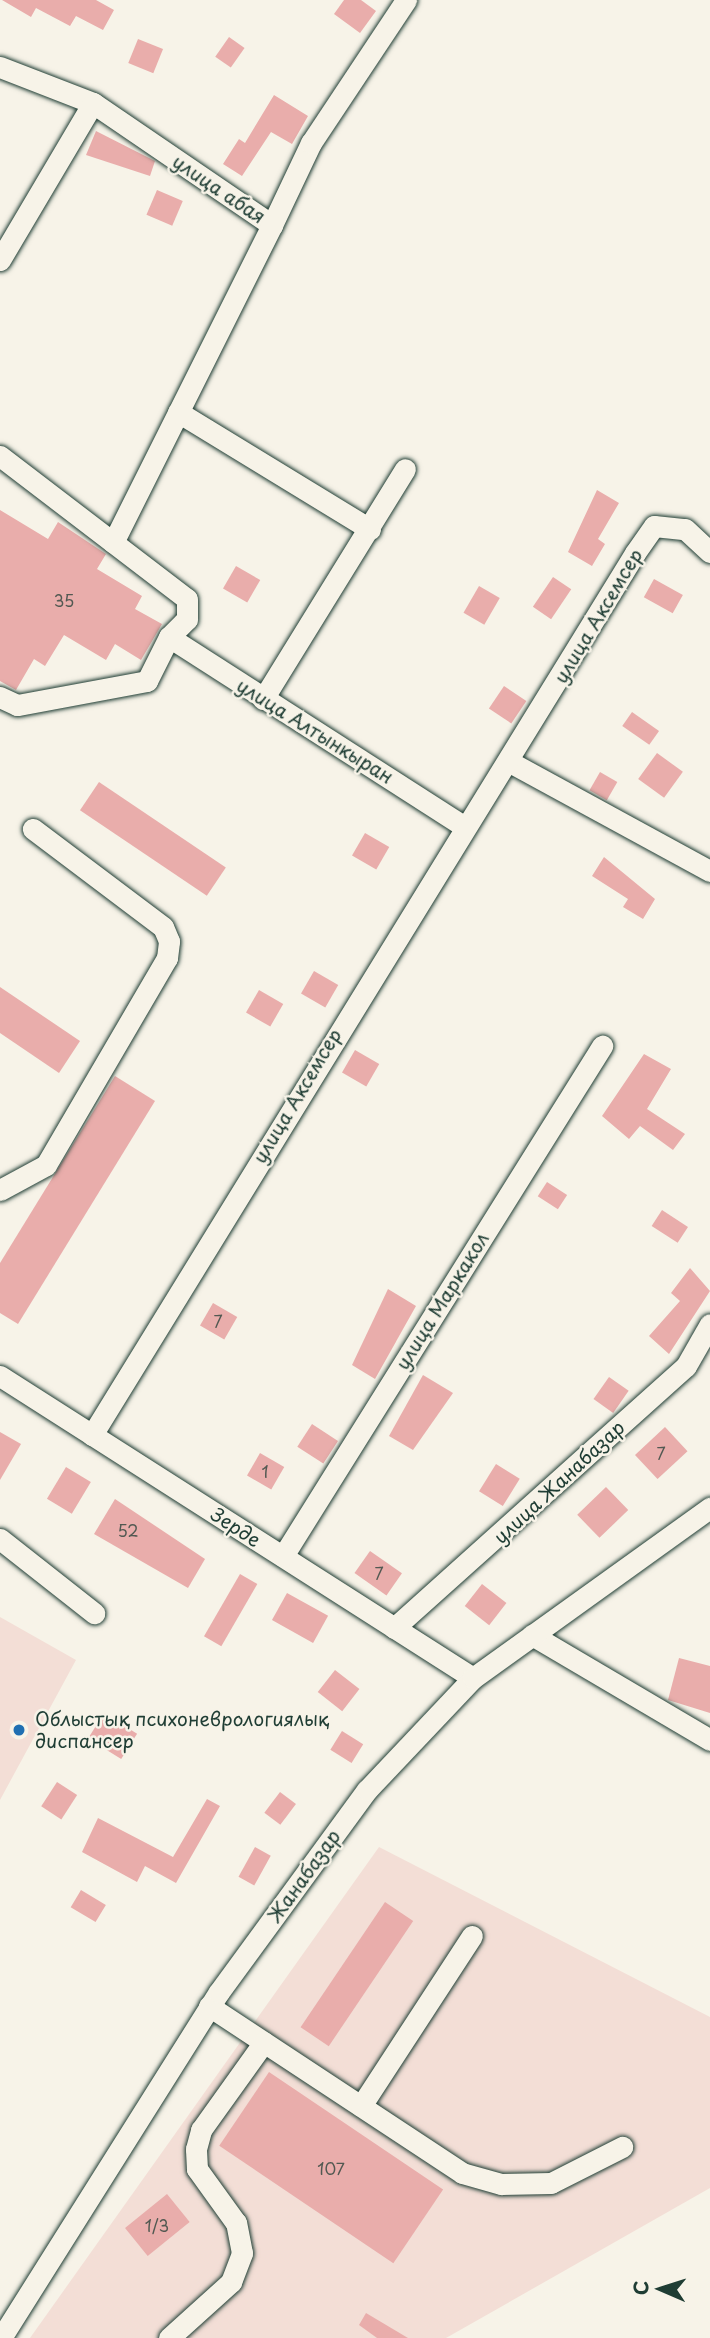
<!DOCTYPE html>
<meta charset="utf-8">
<style>
body{margin:0}
#map{position:relative;width:710px;height:2338px;overflow:hidden;background:#f7f3e8;font-family:"Playpen Sans",sans-serif}
div>[style]{position:absolute}
[style*='--x']{left:calc(var(--x)*1px);top:calc(var(--y)*1px);width:calc(var(--w)*1px);rotate:calc(var(--a)*1deg)}
.built>*{inset:0;background:#f3ded6}
.building>*{inset:0;background:#e9adab;transform-origin:0 0}
.roads{filter:drop-shadow(0 0 2px #1f3d34) drop-shadow(0 0 2px #1f3d34)}
.minor>*{height:21px;margin:-10.5px;padding:0 10.5px;transform-origin:10.5px;border-radius:10.5px;background:#f7f3e8}
.dots>*{width:19px;height:19px;translate:-50% -50%;box-sizing:border-box;border:4px solid #f7f3e8;border-radius:50%}
span{translate:-50% -50%;white-space:nowrap;text-align:center;line-height:1.15;-webkit-text-stroke:5px #f7f3e8;paint-order:stroke}
.number-label{font-size:16px;color:#525952}
.number-label span{-webkit-text-stroke-width:0}
.street-label{font-size:19px;color:#1f3d34}
.poi-label{font-size:19px;color:#1f3d34}
.left{translate:0 -50%;text-align:left}
.north{position:absolute;left:626px;top:2254px;width:70px;height:70px;-webkit-text-stroke:5px #f7f3e8;paint-order:stroke;rotate:273deg;font-size:19px;font-weight:700;line-height:28px;text-align:center;color:#1f3d34}
.north::after{content:'';display:block;margin:auto;width:24px;height:32px;background:#1f3d34;clip-path:polygon(50% 0,100% 100%,50% 72%,0 100%)}
</style>
<div id="map">
<div class="built">
<div style="clip-path:polygon(0 1617px,76px 1660px,0 1800px)"></div>
<div style="clip-path:polygon(379px 1847px,710px 2017px,710px 2188px,446px 2338px,30px 2338px)"></div>
</div>
<div class="building">
<div style="clip-path:polygon(2px 0,96px 0,114px 10px,103px 30px,76px 16px,70px 26px,36px 8px,31px 17px)"></div>
<div style="clip-path:polygon(344px 0,361px 0,376px 11px,360px 33px,334px 14px)"></div>
<div style="left:229px;top:37px;width:19px;height:24px;rotate:35deg"></div>
<div style="left:138px;top:39px;width:27px;height:26px;rotate:22deg"></div>
<div style="clip-path:polygon(274px 95px,308px 116px,292px 144px,271px 132px,242px 176px,223px 164px,239px 139px,245px 143px)"></div>
<div style="clip-path:polygon(96px 131px,155px 161px,150px 176px,86px 155px)"></div>
<div style="left:157px;top:190px;width:28px;height:27px;rotate:23deg"></div>
<div style="clip-path:polygon(597px 490px,619px 503px,598px 539px,605px 544px,592px 566px,568px 552px)"></div>
<div style="clip-path:polygon(0 510px,48px 539px,58px 522px,106px 554px,97px 569px,142px 596px,135px 609px,162px 624px,141px 660px,115px 644px,106px 660px,64px 635px,45px 666px,34px 659px,16px 690px,0 681px)"></div>
<div style="left:236px;top:566px;width:28px;height:26px;rotate:30deg"></div>
<div style="left:553px;top:577px;width:22px;height:36px;rotate:34deg"></div>
<div style="left:654px;top:579px;width:33px;height:21px;rotate:29deg"></div>
<div style="left:479px;top:586px;width:24px;height:31px;rotate:30deg"></div>
<div style="left:504px;top:686px;width:27px;height:27px;rotate:34deg"></div>
<div style="left:632px;top:712px;width:33px;height:17px;rotate:35deg"></div>
<div style="left:657px;top:753px;width:32px;height:32px;rotate:36deg"></div>
<div style="left:600px;top:772px;width:20px;height:21px;rotate:30deg"></div>
<div style="left:99px;top:782px;width:153px;height:34px;rotate:34deg"></div>
<div style="left:365px;top:833px;width:28px;height:26px;rotate:30deg"></div>
<div style="clip-path:polygon(604px 857px,655px 899px,643px 919px,623px 907px,628px 899px,592px 876px)"></div>
<div style="left:314px;top:971px;width:28px;height:26px;rotate:30deg"></div>
<div style="clip-path:polygon(0 987px,80px 1041px,59px 1073px,0 1033px)"></div>
<div style="left:259px;top:990px;width:28px;height:26px;rotate:30deg"></div>
<div style="left:355px;top:1050px;width:28px;height:26px;rotate:30deg"></div>
<div style="clip-path:polygon(644px 1054px,671px 1069px,647px 1109px,685px 1134px,673px 1150px,640px 1126px,629px 1139px,602px 1116px)"></div>
<div style="clip-path:polygon(115px 1076px,155px 1101px,18px 1324px,0 1313px,0 1263px)"></div>
<div style="left:547px;top:1182px;width:24px;height:17px;rotate:33deg"></div>
<div style="left:662px;top:1210px;width:31px;height:19px;rotate:33deg"></div>
<div style="clip-path:polygon(690px 1268px,710px 1291px,669px 1354px,649px 1336px,680px 1301px,671px 1293px)"></div>
<div style="clip-path:polygon(388px 1289px,416px 1306px,375px 1379px,352px 1365px)"></div>
<div style="left:213px;top:1303px;width:28px;height:26px;rotate:30deg"></div>
<div style="clip-path:polygon(423px 1375px,453px 1393px,413px 1450px,389px 1436px)"></div>
<div style="left:609px;top:1377px;width:24px;height:27px;rotate:35deg"></div>
<div style="left:312px;top:1424px;width:31px;height:27px;rotate:33deg"></div>
<div style="left:665px;top:1427px;width:33px;height:41px;rotate:47deg"></div>
<div style="clip-path:polygon(0 1432px,21px 1444px,0 1480px)"></div>
<div style="left:260px;top:1453px;width:28px;height:26px;rotate:30deg"></div>
<div style="left:496px;top:1464px;width:28px;height:32px;rotate:32deg"></div>
<div style="left:66px;top:1467px;width:29px;height:37px;rotate:31deg"></div>
<div style="left:606px;top:1487px;width:32px;height:40px;rotate:46deg"></div>
<div style="clip-path:polygon(115px 1499px,205px 1559px,188px 1588px,94px 1534px)"></div>
<div style="left:370px;top:1551px;width:39px;height:27px;rotate:35deg"></div>
<div style="left:240px;top:1574px;width:20px;height:72px;rotate:30deg"></div>
<div style="left:482px;top:1584px;width:31px;height:28px;rotate:38deg"></div>
<div style="left:287px;top:1593px;width:47px;height:31px;rotate:29deg"></div>
<div style="clip-path:polygon(679px 1658px,710px 1666px,710px 1713px,668px 1700px)"></div>
<div style="left:335px;top:1670px;width:31px;height:28px;rotate:38deg"></div>
<div style="left:104px;top:1713px;width:39px;height:30px;rotate:32deg"></div>
<div style="left:342px;top:1731px;width:25px;height:22px;rotate:32deg"></div>
<div style="left:57px;top:1782px;width:24px;height:29px;rotate:33deg"></div>
<div style="left:280px;top:1792px;width:20px;height:26px;rotate:37deg"></div>
<div style="clip-path:polygon(207px 1799px,220px 1806px,176px 1883px,145px 1866px,137px 1882px,82px 1852px,98px 1818px,173px 1857px)"></div>
<div style="left:255px;top:1847px;width:18px;height:34px;rotate:29deg"></div>
<div style="left:81px;top:1890px;width:29px;height:20px;rotate:31deg"></div>
<div style="left:385px;top:1902px;width:34px;height:151px;rotate:34deg"></div>
<div style="left:269px;top:2072px;width:210px;height:89px;rotate:34deg"></div>
<div style="left:167px;top:2194px;width:36px;height:54px;rotate:51deg"></div>
<div style="clip-path:polygon(366px 2313px,408px 2338px,377px 2338px,359px 2325px)"></div>
</div>
<div class="roads">
<div class="minor">
<div style="--x:0;--y:67;--w:100;--a:21.2"></div>
<div style="--x:272;--y:225;--w:91;--a:-64.6"></div>
<div style="--x:311;--y:143;--w:172;--a:-56.4"></div>
<div style="--x:0;--y:260;--w:182;--a:-59.4"></div>
<div style="--x:93;--y:103;--w:217;--a:34.3"></div>
<div style="--x:272;--y:225;--w:355;--a:116.6"></div>
<div style="--x:178;--y:412;--w:225;--a:31.4"></div>
<div style="--x:0;--y:456;--w:235;--a:37.4"></div>
<div style="--x:187;--y:599;--w:20;--a:90"></div>
<div style="--x:187;--y:619;--w:25;--a:135"></div>
<div style="--x:169;--y:637;--w:49;--a:116.6"></div>
<div style="--x:147;--y:681;--w:132;--a:169.5"></div>
<div style="--x:17;--y:705;--w:19;--a:-155"></div>
<div style="--x:169;--y:637;--w:348;--a:32.7"></div>
<div style="--x:263;--y:699;--w:270;--a:-58.3"></div>
<div style="--x:508;--y:761;--w:230;--a:28.6"></div>
<div style="--x:0;--y:1190;--w:52;--a:-28.5"></div>
<div style="--x:46;--y:1165;--w:240;--a:-59.7"></div>
<div style="--x:167;--y:958;--w:17;--a:-83"></div>
<div style="--x:169;--y:941;--w:15;--a:-113"></div>
<div style="--x:163;--y:927;--w:163;--a:-143"></div>
<div style="--x:0;--y:1376;--w:561;--a:32.56"></div>
<div style="--x:92;--y:1435;--w:1036;--a:-58.38"></div>
<div style="--x:635;--y:553;--w:33;--a:-55"></div>
<div style="--x:654;--y:526;--w:31;--a:6"></div>
<div style="--x:685;--y:529;--w:34;--a:43"></div>
<div style="--x:0;--y:1539;--w:120;--a:38.2"></div>
<div style="--x:283;--y:1556;--w:602;--a:-57.97"></div>
<div style="--x:394;--y:1628;--w:392;--a:-41.9"></div>
<div style="--x:686;--y:1366;--w:48;--a:-60.3"></div>
<div style="--x:532;--y:1635;--w:207;--a:30.5"></div>
<div style="--x:209;--y:2006;--w:303;--a:33.4"></div>
<div style="--x:462;--y:2173;--w:41;--a:15.8"></div>
<div style="--x:501;--y:2184;--w:50;--a:-1.1"></div>
<div style="--x:551;--y:2183;--w:80;--a:-26.9"></div>
<div style="--x:361;--y:2106;--w:203;--a:-56.9"></div>
<div style="--x:1;--y:2338;--w:409;--a:-57.8"></div>
<div style="--x:219;--y:1992;--w:250;--a:-53.8"></div>
<div style="--x:367;--y:1790;--w:154;--a:-46.6"></div>
<div style="--x:473;--y:1678;--w:292;--a:-35.7"></div>
<div style="--x:169;--y:2338;--w:84;--a:-42.1"></div>
<div style="--x:231;--y:2282;--w:31;--a:-69"></div>
<div style="--x:242;--y:2253;--w:31;--a:-101"></div>
<div style="--x:236;--y:2223;--w:67;--a:-125.8"></div>
<div style="--x:197;--y:2169;--w:20;--a:-93"></div>
<div style="--x:196;--y:2149;--w:20;--a:-75"></div>
<div style="--x:201;--y:2130;--w:108;--a:-54.4"></div>
</div>
</div>
<div class="dots">
<div style="left:19px;top:1730px;background:#1f6fb2"></div>
</div>
<div class="number-label">
<span style="left:64px;top:600px">35</span>
<span style="left:218px;top:1321px">7</span>
<span style="left:661px;top:1453px">7</span>
<span style="left:265px;top:1471px">1</span>
<span style="left:128px;top:1530px">52</span>
<span style="left:379px;top:1573px">7</span>
<span style="left:331px;top:2168px">107</span>
<span style="left:157px;top:2225px">1/3</span>
</div>
<div class="street-label">
<span style="left:219px;top:189px;rotate:34deg">улица абая</span>
<span style="left:598px;top:616px;rotate:-59deg">улица Аксемсер</span>
<span style="left:315px;top:731px;rotate:32deg">улица Алтынкыран</span>
<span style="left:297px;top:1096px;rotate:-59deg">улица Аксемсер</span>
<span style="left:442px;top:1301px;rotate:-58deg">улица Маркакол</span>
<span style="left:559px;top:1482px;rotate:-43deg">улица Жанабазар</span>
<span style="left:236px;top:1527px;rotate:33deg">Зерде</span>
<span style="left:304px;top:1876px;rotate:-54deg">Жанабазар</span>
</div>
<div class="poi-label">
<span class="left" style="left:35px;top:1730px">Облыстық психоневрологиялық<br>диспансер</span>
</div>
<div class="north">С</div>
</div>
